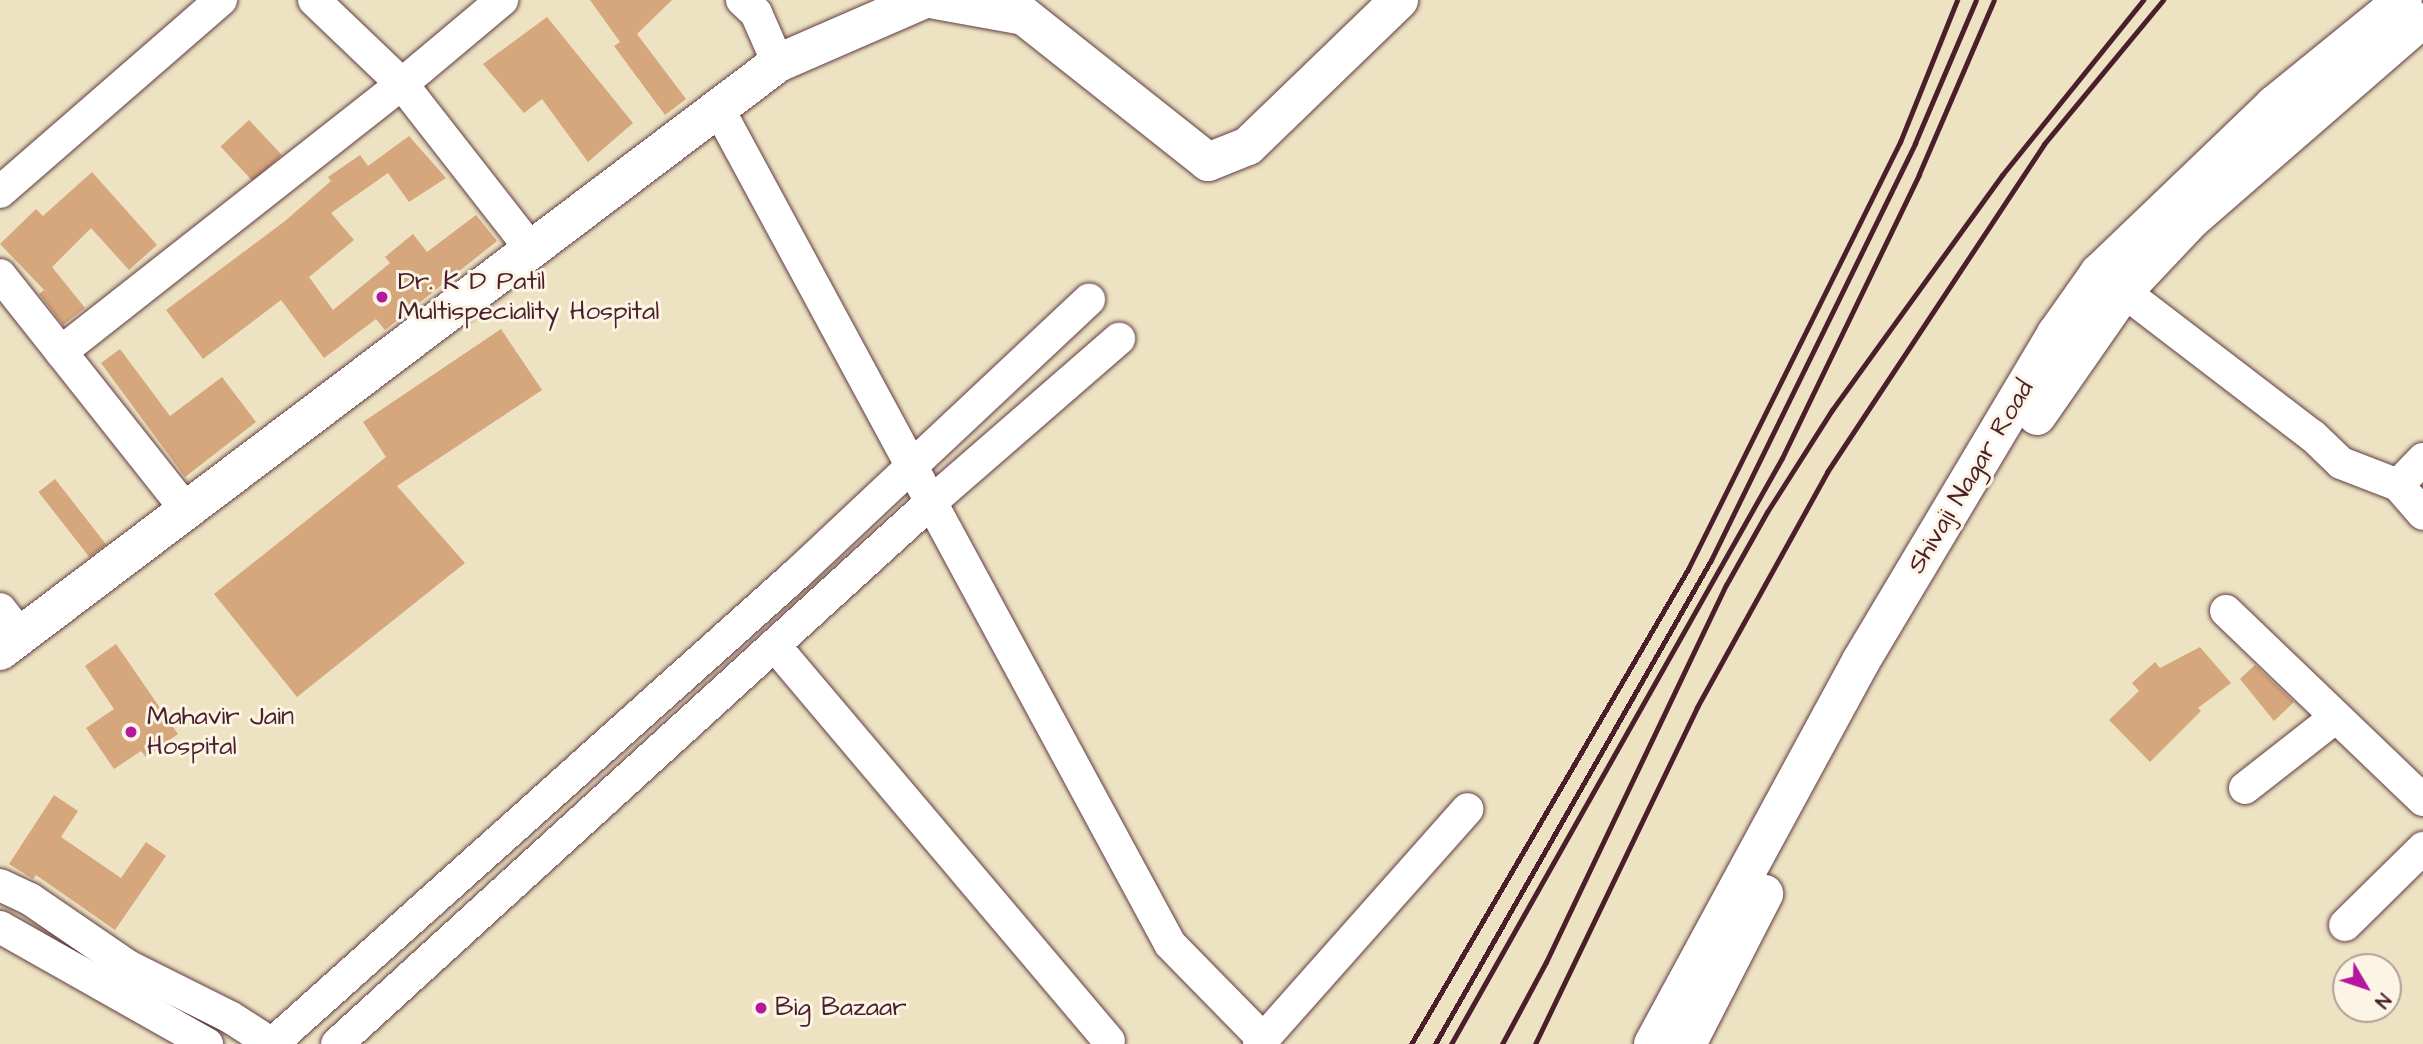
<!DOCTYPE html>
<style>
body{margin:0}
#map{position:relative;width:2423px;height:1044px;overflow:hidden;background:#ede3c3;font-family:"Architects Daughter",sans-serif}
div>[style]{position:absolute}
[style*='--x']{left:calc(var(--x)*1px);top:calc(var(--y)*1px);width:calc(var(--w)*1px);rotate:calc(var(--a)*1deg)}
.building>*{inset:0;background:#d6a67d;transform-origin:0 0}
.roads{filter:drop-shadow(0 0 2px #623c42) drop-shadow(0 0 2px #623c42)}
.minor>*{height:32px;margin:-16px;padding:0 16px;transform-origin:16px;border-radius:16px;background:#fff}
.major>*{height:38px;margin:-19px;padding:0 19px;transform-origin:19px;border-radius:19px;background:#fff}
.rail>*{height:5px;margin:-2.5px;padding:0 2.5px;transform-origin:2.5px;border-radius:2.5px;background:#4a1f2b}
.dots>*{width:19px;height:19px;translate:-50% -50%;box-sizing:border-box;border:4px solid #fcf5e5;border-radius:50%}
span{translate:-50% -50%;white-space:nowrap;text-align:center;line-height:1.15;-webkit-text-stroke:6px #fcf5e5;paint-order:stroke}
.poi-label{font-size:26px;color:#4a1f2b}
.left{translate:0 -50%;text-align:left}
.street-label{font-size:26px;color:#4a1f2b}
.north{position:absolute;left:2332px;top:953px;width:70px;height:70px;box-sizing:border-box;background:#fcf5e5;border:2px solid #b59f9b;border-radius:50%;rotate:129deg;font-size:19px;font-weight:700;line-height:28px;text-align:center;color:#4a1f2b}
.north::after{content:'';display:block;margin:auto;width:24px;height:32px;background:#b5179e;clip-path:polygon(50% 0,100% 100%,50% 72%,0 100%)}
</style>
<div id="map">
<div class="building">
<div style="clip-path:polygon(590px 0,672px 0,637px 34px,686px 99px,665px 115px,614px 46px,620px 42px)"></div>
<div style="clip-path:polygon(547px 17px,633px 123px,588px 162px,542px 99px,524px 113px,483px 64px)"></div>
<div style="left:249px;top:120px;width:48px;height:39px;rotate:47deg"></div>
<div style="clip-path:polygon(409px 136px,446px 178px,409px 202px,388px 173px,331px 213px,354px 240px,309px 277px,333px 310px,390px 263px,385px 257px,413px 234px,427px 252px,476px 215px,497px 241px,385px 330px,376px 319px,324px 358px,281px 300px,203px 359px,166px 310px,285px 221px,331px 181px,328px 177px,360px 155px,368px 166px)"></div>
<div style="clip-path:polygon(92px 172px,157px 245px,129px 270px,91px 228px,52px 267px,85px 308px,63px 325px,39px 294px,44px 290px,0 244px,36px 209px,43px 216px)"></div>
<div style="clip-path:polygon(501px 329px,542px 390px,397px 486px,465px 563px,297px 697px,214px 594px,386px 457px,363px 422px)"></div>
<div style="clip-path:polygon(120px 349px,170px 416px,222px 377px,256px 422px,185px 477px,101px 363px)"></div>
<div style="left:55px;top:479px;width:83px;height:21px;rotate:52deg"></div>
<div style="clip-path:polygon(116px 644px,178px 734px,146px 757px,141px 751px,114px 769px,86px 728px,114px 709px,85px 666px)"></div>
<div style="clip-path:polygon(2200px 647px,2231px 683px,2198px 708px,2201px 711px,2150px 762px,2109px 720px,2139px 691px,2132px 683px,2155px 662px,2160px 668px)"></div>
<div style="clip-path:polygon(2255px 665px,2294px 702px,2274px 721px,2240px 679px)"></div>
<div style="clip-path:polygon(54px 795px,78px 811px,61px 837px,121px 878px,146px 842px,166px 856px,115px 930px,36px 875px,33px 879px,9px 864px)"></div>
</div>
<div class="roads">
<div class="minor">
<div style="--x:314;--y:0;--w:122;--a:43.7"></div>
<div style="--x:402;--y:84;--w:209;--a:52"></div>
<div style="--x:742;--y:0;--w:19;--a:43"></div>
<div style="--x:756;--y:13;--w:55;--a:66.3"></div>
<div style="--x:718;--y:108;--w:950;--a:61.6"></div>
<div style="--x:1170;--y:944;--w:133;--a:45.6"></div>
<div style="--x:0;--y:192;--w:293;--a:-41"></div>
<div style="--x:0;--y:275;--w:300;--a:51.6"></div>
<div style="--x:2106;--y:278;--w:260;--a:37.4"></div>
<div style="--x:2313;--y:436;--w:39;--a:44"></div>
<div style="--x:2341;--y:463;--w:61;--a:21.1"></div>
<div style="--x:2398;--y:485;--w:38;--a:49"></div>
<div style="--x:61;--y:352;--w:434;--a:-38.2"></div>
<div style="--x:402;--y:84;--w:131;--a:-40"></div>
<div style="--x:2398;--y:485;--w:36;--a:-46"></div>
<div style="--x:0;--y:609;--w:34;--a:52"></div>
<div style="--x:2226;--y:611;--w:273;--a:43.8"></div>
<div style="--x:775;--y:646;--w:517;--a:49.78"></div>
<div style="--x:2245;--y:788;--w:115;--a:-38"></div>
<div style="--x:0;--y:885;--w:33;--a:25"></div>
<div style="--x:30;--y:899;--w:119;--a:34.4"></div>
<div style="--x:128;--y:966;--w:114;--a:26.6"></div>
<div style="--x:230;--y:1017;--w:50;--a:32.7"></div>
<div style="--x:2345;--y:925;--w:110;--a:-44.6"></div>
<div style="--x:0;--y:927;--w:238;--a:29.5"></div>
<div style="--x:272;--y:1044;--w:707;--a:-41.85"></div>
<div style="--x:799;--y:572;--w:398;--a:-43.2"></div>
<div style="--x:337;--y:1044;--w:801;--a:-42.37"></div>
<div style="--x:929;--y:504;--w:252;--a:-41"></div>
<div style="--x:1259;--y:1044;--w:314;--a:-48.4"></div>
</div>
<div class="major">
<div style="--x:935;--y:0;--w:90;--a:10.2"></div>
<div style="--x:1024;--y:16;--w:235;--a:38.4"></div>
<div style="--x:1208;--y:162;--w:43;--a:-21.8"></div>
<div style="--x:1248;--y:146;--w:210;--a:-44"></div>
<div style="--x:2037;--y:416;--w:152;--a:-55.2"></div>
<div style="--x:2124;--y:291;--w:98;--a:-46.7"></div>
<div style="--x:2191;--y:220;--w:302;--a:-41"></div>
<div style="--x:0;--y:651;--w:975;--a:-37.08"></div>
<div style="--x:778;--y:63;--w:158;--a:-23.5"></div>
<div style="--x:1653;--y:1044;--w:436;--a:-61.5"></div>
<div style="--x:1861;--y:661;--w:381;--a:-59.2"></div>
<div style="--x:2056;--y:334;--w:75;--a:-54.8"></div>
<div style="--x:2099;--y:273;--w:243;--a:-43.8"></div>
<div style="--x:2274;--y:105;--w:166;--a:-39.1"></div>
<div style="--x:1687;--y:1044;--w:169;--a:-62.8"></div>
</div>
</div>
<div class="rail">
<div style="--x:1411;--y:1044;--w:550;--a:-59.75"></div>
<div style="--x:1688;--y:569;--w:477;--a:-63.6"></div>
<div style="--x:1900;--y:142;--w:153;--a:-68.1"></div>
<div style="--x:1435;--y:1044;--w:557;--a:-60.31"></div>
<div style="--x:1711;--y:560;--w:464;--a:-63.9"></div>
<div style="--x:1915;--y:143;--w:155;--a:-66.9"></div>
<div style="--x:1451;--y:1044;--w:673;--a:-60.54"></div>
<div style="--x:1782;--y:458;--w:315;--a:-64.2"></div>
<div style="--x:1919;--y:174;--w:189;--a:-66.7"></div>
<div style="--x:1502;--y:1044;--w:93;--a:-61.8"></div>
<div style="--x:1546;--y:962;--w:418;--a:-64.5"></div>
<div style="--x:1726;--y:585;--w:84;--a:-60.7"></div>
<div style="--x:1767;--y:512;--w:121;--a:-57.5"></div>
<div style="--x:1832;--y:410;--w:290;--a:-54.1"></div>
<div style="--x:2002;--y:175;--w:225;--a:-51.1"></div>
<div style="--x:1535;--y:1044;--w:374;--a:-64.3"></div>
<div style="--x:1697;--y:707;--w:269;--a:-61"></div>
<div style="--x:1827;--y:472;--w:393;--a:-56.5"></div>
<div style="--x:2044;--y:144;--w:187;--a:-50.4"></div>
</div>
<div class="dots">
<div style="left:382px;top:297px;background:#b5179e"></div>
<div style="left:131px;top:732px;background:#b5179e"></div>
<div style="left:761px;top:1008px;background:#b5179e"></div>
</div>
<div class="poi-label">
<span class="left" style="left:398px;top:297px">Dr. K D Patil<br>Multispeciality Hospital</span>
<span class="left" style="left:147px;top:732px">Mahavir Jain<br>Hospital</span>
<span class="left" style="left:775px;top:1008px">Big Bazaar</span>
</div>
<div class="street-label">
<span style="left:1971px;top:477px;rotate:-59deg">Shivaji Nagar Road</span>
</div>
<div class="north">N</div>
</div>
